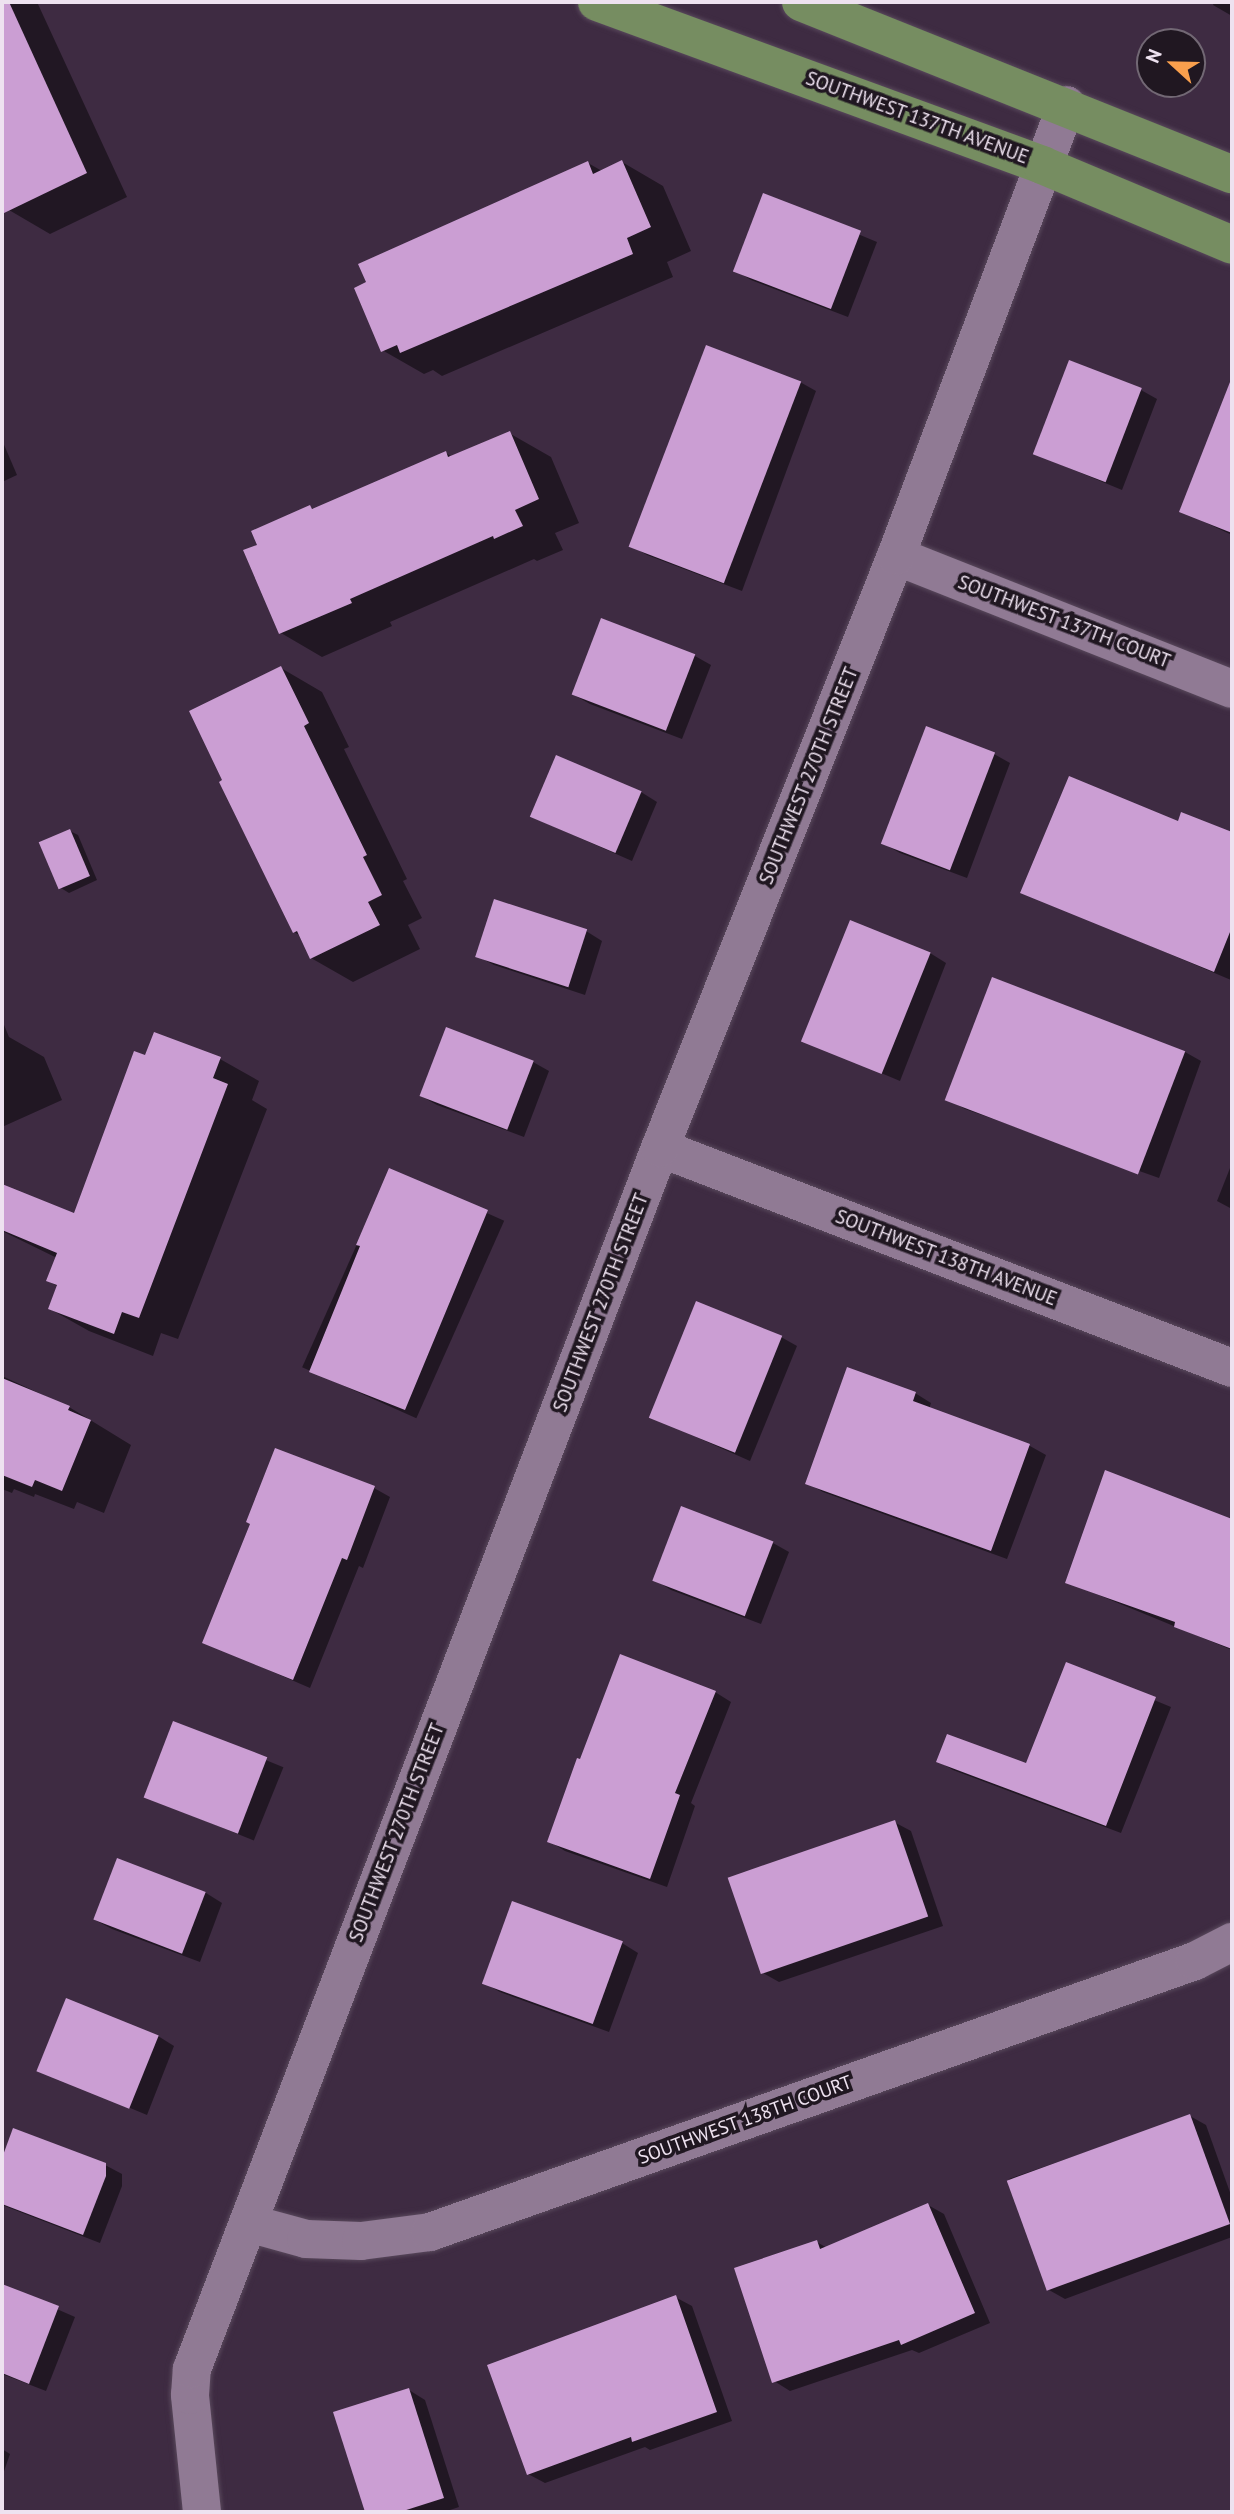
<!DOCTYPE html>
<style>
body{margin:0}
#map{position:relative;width:1234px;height:2514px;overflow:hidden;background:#3e2b42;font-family:"PT Sans",sans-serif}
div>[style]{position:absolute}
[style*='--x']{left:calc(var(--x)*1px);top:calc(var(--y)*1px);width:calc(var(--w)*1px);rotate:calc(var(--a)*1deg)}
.shadow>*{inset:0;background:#0007;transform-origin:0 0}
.building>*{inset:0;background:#cb9ed3;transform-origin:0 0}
.roads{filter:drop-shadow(0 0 2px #59495c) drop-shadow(0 0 2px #59495c)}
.minor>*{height:38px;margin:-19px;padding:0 19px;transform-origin:19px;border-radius:19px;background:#907a94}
.major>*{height:38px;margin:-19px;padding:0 19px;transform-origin:19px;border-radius:19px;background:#768d61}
span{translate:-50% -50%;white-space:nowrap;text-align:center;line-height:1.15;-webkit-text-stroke:7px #201721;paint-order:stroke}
.street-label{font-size:19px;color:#eee2f0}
.frame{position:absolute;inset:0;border:4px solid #eee2f0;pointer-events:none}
.north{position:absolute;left:1136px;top:28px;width:70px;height:70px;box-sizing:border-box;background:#201721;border:2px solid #726874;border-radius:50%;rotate:292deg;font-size:19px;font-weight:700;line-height:28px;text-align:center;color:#eee2f0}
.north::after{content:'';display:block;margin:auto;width:24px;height:32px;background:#f99f4d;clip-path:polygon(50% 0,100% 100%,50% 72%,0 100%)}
</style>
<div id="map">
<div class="shadow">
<div style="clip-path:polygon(2px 2px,37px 2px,127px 197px,50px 234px,9px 210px,2px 195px)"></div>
<div style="clip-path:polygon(1214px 2px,1232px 2px,1232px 16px,1213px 5px)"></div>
<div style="clip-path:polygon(622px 162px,663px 186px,691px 251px,667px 262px,673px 277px,442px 376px,433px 370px,424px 374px,382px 350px,588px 163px,602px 171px)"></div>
<div style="clip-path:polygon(764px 195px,877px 242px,848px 317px,751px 280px,735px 270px)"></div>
<div style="clip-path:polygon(800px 382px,816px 391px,742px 591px,647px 555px,630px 545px)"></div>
<div style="clip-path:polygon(1141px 390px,1157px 399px,1122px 490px,1035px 454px)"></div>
<div style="clip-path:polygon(1218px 419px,1232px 425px,1232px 535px,1181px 511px)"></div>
<div style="clip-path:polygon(509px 433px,551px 457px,579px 523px,555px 533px,563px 550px,537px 561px,534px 559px,390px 622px,392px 626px,322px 657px,281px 633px,259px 545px,310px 507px,315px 510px,446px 453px,452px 457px)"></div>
<div style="clip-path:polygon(2px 440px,17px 475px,2px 482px)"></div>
<div style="clip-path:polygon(602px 620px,695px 656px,711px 665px,682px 739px,590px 704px,574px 695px)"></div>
<div style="clip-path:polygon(281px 668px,322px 692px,349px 747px,344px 749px,407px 879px,403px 881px,422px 918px,408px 925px,420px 949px,353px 982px,311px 958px,301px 936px,294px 932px)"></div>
<div style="clip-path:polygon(994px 754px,1010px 763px,967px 878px,900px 853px,884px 844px)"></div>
<div style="clip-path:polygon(641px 792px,657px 802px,632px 861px,532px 817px)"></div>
<div style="clip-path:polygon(1182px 815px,1232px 834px,1231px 980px,1023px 892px,1179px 823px)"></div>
<div style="clip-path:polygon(70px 831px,78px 835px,97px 880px,69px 893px,61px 888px)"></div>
<div style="clip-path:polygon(586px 931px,602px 941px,585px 995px,494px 965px,477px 956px)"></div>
<div style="clip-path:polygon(930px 953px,946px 963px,900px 1081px,805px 1041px)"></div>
<div style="clip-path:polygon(2px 1020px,9px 1037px,44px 1057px,62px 1100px,2px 1127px)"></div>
<div style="clip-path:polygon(1185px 1052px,1201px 1061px,1159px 1178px,965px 1109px,949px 1100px)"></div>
<div style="clip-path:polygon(146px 1057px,220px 1059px,259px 1081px,252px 1100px,267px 1109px,178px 1339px,161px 1333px,153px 1356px,89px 1331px,50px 1309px,59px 1287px,48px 1281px,57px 1258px,2px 1231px,2px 1185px,75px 1215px)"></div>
<div style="clip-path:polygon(533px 1062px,549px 1071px,524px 1137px,437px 1105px,421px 1096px)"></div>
<div style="clip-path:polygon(1232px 1163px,1232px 1209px,1217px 1201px)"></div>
<div style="left:390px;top:1170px;width:125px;height:216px;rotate:24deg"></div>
<div style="clip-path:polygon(781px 1337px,797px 1346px,750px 1461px,651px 1417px)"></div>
<div style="clip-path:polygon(2px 1376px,69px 1407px,131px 1445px,104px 1513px,77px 1502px,74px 1509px,35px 1494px,34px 1497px,14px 1489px,12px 1493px,2px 1489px)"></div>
<div style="clip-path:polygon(915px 1393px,931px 1403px,929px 1409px,1030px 1446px,1046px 1455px,1007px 1559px,823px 1492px,807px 1483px)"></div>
<div style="clip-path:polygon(1106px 1472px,1232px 1520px,1232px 1650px,1067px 1582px)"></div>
<div style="clip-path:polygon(374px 1488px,390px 1497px,363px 1568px,359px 1566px,310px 1688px,204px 1642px)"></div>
<div style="clip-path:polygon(773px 1543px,789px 1552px,761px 1624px,671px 1590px,655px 1580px)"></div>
<div style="clip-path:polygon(1067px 1664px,1171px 1707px,1121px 1833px,953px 1770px,938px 1761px,1027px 1766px)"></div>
<div style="clip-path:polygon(715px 1692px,731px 1702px,691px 1803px,695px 1806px,667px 1887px,565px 1851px,549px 1841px)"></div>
<div style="left:174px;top:1723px;width:118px;height:79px;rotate:22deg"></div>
<div style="clip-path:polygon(894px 1822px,911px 1831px,943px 1926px,779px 1982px,763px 1973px)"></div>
<div style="clip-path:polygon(118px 1861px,206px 1893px,222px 1903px,200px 1962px,112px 1929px,95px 1920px)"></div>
<div style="clip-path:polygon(622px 1943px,638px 1953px,609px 2032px,500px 1992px,484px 1983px)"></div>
<div style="clip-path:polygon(158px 2036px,174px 2046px,147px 2115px,39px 2070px)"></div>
<div style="clip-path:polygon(1190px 2116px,1206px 2125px,1232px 2198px,1232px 2237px,1065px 2299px,1049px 2290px,1009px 2179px)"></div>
<div style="clip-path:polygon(14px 2130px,105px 2165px,122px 2174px,122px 2186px,100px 2243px,2px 2205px,2px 2162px)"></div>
<div style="clip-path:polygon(928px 2205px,944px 2214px,990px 2323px,919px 2353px,912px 2350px,790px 2391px,774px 2381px,817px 2242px,827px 2248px)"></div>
<div style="clip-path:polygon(2px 2285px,75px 2317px,46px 2391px,2px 2374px)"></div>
<div style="clip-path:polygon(675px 2297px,692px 2306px,732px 2421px,650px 2450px,645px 2447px,545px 2483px,528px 2474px)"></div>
<div style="clip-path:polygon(409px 2390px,425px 2400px,459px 2507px,444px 2512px,367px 2512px,336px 2414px)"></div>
<div style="clip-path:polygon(2px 2449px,10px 2454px,2px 2477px)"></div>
</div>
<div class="building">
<div style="clip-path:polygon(2px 2px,9px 2px,87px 173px,2px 214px)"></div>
<div style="clip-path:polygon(622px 160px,651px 227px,627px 238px,633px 254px,400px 353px,397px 345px,381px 352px,354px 288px,366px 282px,358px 264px,588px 161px,593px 174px)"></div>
<div style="left:763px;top:193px;width:105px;height:84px;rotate:21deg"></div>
<div style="left:706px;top:345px;width:102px;height:216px;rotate:21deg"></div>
<div style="left:1069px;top:360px;width:78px;height:101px;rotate:21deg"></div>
<div style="clip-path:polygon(1230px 382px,1232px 382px,1232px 533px,1179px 512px)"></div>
<div style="clip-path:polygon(510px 431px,539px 499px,515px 510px,523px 526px,494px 539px,493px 536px,350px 599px,352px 603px,279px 634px,243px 550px,257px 545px,251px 531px,310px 505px,312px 509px,446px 451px,448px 457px)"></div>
<div style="left:601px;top:618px;width:101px;height:82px;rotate:21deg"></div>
<div style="clip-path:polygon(281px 666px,309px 723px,304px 726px,367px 855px,363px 857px,382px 895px,368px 902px,380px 925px,310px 959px,297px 931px,293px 933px,219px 782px,222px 780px,189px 711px)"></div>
<div style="left:926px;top:726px;width:74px;height:126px;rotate:21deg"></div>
<div style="left:556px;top:755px;width:93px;height:67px;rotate:23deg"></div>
<div style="clip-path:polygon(1069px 776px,1178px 821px,1181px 812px,1232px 832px,1232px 927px,1214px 972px,1020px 893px)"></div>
<div style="left:70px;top:829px;width:51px;height:34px;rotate:67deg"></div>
<div style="left:494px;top:899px;width:98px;height:61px;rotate:18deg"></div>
<div style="left:850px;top:920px;width:87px;height:131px;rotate:22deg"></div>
<div style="left:992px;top:977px;width:207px;height:132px;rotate:21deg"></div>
<div style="left:446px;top:1027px;width:94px;height:74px;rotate:21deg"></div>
<div style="clip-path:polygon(154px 1032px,221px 1057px,213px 1078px,228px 1084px,139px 1318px,122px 1312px,114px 1334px,48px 1309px,57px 1285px,46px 1281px,57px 1253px,2px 1230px,2px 1184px,74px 1213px,134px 1051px,145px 1055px)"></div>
<div style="clip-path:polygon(389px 1168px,488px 1210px,405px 1410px,309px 1372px,360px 1246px,356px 1245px)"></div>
<div style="left:696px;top:1301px;width:93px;height:126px;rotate:22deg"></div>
<div style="clip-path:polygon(847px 1367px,916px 1392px,913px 1401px,1030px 1444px,991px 1551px,805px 1484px)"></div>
<div style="clip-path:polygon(2px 1378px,70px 1406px,68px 1410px,91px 1420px,62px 1491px,35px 1480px,32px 1487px,2px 1475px)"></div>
<div style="clip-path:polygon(275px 1448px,375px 1486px,347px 1560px,342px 1558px,293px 1680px,202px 1643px,250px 1524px,246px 1522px)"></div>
<div style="clip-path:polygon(1105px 1470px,1232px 1519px,1232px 1649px,1174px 1627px,1175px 1622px,1065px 1583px)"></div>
<div style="left:681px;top:1506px;width:99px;height:80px;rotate:21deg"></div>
<div style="clip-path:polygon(620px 1654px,716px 1691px,675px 1793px,680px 1795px,650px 1879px,547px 1842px,577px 1758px,580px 1759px)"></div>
<div style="clip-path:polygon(1066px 1662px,1156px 1697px,1106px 1826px,936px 1762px,947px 1734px,1026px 1763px)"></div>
<div style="left:173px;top:1721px;width:101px;height:82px;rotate:21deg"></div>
<div style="left:895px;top:1820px;width:102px;height:177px;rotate:71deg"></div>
<div style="left:117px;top:1858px;width:95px;height:66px;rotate:21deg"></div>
<div style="left:512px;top:1901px;width:118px;height:88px;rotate:20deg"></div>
<div style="left:66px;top:1998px;width:100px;height:79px;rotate:22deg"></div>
<div style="left:1190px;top:2114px;width:117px;height:195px;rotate:70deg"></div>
<div style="clip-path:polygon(13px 2128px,106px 2163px,106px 2176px,83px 2235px,2px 2204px,2px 2158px)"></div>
<div style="clip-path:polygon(928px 2203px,975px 2313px,901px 2345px,899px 2340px,772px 2383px,734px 2268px,817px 2240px,820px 2249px)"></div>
<div style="clip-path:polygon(2px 2284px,59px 2306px,29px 2384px,2px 2373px)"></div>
<div style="clip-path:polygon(676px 2295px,717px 2412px,632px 2442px,631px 2437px,527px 2475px,487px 2365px)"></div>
<div style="clip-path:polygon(409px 2388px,444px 2498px,400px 2512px,365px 2512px,333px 2412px)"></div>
</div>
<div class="roads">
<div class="minor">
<div style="--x:896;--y:556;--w:361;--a:21.6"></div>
<div style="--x:660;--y:1148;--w:613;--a:21.04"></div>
<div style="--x:248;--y:2223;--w:60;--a:15.4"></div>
<div style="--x:306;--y:2239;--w:55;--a:2.1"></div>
<div style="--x:361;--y:2241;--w:70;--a:-7.4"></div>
<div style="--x:430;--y:2232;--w:812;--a:-19.51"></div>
<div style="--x:1195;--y:1961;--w:42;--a:-27.2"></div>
<div style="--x:202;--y:2512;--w:118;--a:-95.9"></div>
<div style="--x:190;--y:2395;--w:26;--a:-86"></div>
<div style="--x:192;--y:2369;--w:1308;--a:-69.03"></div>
<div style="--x:660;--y:1148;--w:637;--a:-68.27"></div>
<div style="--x:896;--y:556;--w:482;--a:-69.3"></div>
</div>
<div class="major">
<div style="--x:597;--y:2;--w:474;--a:20.1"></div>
<div style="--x:1042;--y:165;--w:206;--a:22.8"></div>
<div style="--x:801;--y:2;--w:464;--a:21.8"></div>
</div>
</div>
<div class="street-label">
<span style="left:917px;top:118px;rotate:20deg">SOUTHWEST 137TH AVENUE</span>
<span style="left:1064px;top:622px;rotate:21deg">SOUTHWEST 137TH COURT</span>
<span style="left:809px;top:776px;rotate:-68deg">SOUTHWEST 270TH STREET</span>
<span style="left:946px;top:1258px;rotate:21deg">SOUTHWEST 138TH AVENUE</span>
<span style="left:601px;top:1303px;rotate:-69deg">SOUTHWEST 270TH STREET</span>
<span style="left:397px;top:1833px;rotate:-69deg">SOUTHWEST 270TH STREET</span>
<span style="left:745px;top:2120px;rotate:-20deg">SOUTHWEST 138TH COURT</span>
</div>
<div class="frame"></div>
<div class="north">N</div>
</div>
